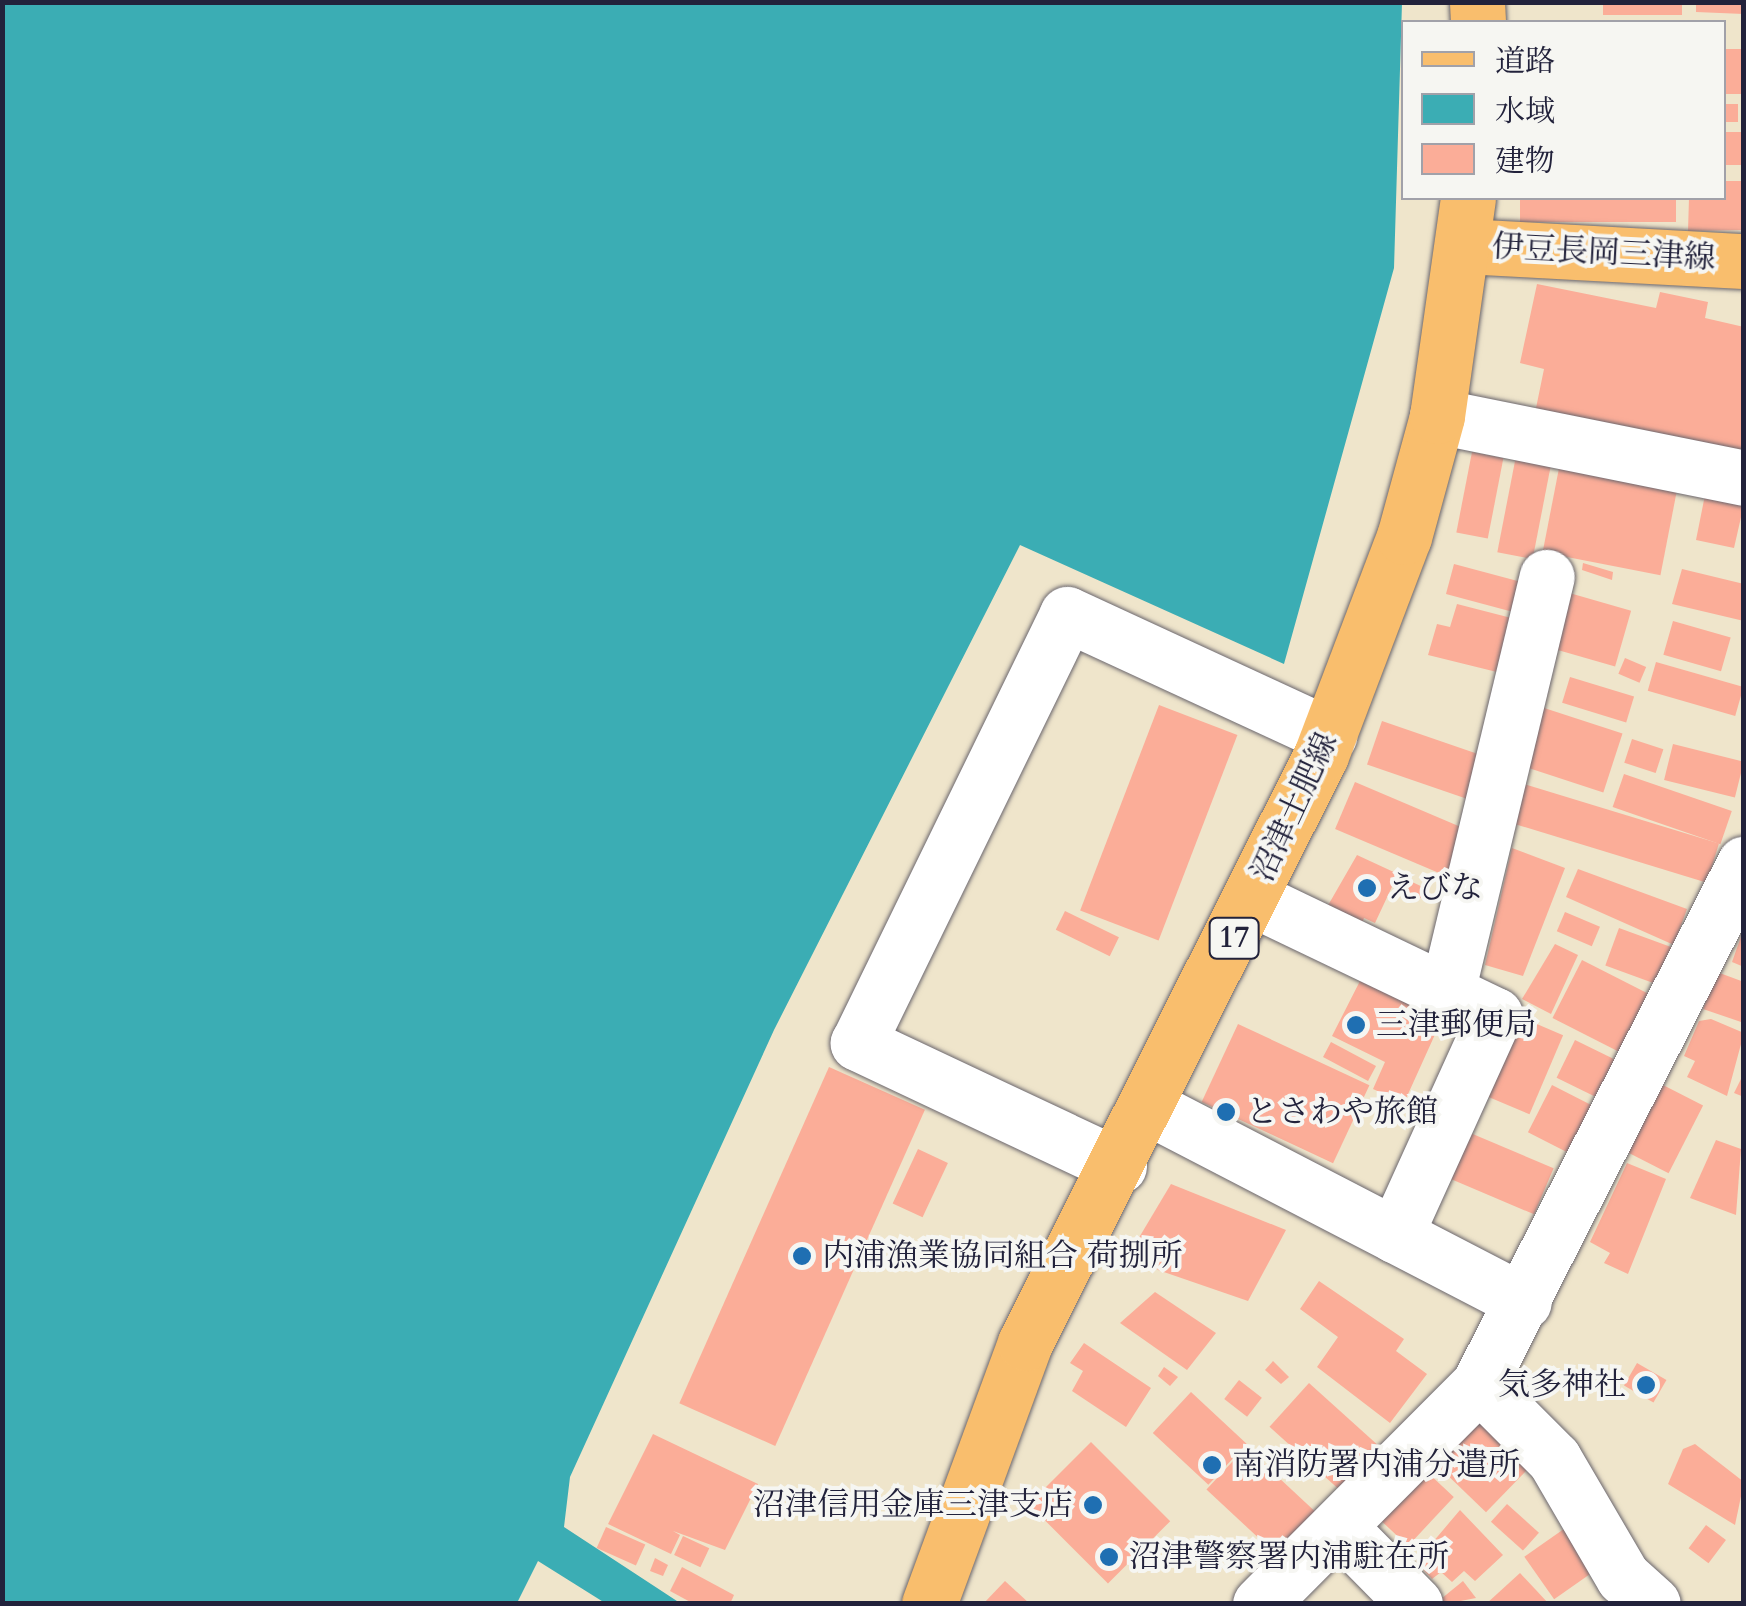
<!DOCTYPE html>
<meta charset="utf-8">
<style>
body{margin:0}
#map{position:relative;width:1746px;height:1606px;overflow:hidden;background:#efe5cb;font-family:Cardo,"Noto Serif JP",serif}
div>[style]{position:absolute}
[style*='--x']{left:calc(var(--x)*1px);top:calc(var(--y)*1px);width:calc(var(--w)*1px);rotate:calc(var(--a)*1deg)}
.water>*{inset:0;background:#3badb4}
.building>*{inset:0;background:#fbad98;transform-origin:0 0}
.roads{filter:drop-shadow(0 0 2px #6a666d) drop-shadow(0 0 2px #6a666d)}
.minor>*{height:55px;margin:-27.5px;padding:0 27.5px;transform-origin:27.5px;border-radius:27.5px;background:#fff}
.major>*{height:55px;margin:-27.5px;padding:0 27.5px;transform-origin:27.5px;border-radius:27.5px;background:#f9be6d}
.dots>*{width:28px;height:28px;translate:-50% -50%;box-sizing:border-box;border:5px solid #f6f6f2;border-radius:50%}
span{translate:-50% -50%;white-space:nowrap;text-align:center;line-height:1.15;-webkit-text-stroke:8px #f6f6f2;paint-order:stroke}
.shield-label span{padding:2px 8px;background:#f6f6f2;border:2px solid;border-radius:8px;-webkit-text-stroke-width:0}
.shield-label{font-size:30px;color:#22223b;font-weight:700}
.street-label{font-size:32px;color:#22223b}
.poi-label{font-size:32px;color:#22223b}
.left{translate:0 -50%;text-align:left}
.right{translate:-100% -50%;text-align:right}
.frame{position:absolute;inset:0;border:5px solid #22223b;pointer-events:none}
.legend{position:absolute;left:1401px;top:20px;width:325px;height:180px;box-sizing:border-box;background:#f6f6f2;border:2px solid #a1a1a9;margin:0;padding:12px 18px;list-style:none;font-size:30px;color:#22223b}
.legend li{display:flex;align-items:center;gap:20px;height:50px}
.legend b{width:50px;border:2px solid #a1a1a9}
</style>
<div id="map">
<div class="water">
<div style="clip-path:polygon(3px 2px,1402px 3px,1394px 268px,1284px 664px,1020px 545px,774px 1030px,570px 1477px,564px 1527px,680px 1603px,605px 1603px,538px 1561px,517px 1603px,3px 1603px)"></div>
</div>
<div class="building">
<div style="left:1603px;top:2px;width:79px;height:13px"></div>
<div style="clip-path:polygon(1696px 2px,1744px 2px,1744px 14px,1696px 12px)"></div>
<div style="left:1744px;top:49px;width:45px;height:20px;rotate:90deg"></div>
<div style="left:1724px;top:104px;width:14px;height:18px"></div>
<div style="left:1724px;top:132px;width:17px;height:33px"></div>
<div style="clip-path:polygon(1724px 181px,1744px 181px,1744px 230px,1688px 231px,1689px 198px,1724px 198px)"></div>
<div style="left:1520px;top:198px;width:156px;height:24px"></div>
<div style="clip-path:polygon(1537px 284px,1656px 308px,1660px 292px,1708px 302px,1705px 318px,1744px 327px,1744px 456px,1535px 413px,1544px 369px,1520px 363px)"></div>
<div style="left:1472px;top:452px;width:32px;height:82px;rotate:11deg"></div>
<div style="left:1516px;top:456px;width:36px;height:98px;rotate:11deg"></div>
<div style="left:1560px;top:463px;width:120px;height:91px;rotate:11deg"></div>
<div style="clip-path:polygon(1706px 490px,1744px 504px,1734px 548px,1696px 540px)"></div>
<div style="clip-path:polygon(1583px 563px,1613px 572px,1612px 580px,1582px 570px)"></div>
<div style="left:1454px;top:564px;width:82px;height:31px;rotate:15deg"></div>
<div style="clip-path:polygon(1682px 569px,1744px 584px,1744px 621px,1672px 604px)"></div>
<div style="left:1559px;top:590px;width:75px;height:58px;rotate:16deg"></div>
<div style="clip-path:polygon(1457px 604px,1523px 621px,1509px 675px,1428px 655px,1437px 624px,1450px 627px)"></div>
<div style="left:1673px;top:621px;width:60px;height:35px;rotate:16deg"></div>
<div style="left:1625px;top:658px;width:23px;height:17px;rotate:23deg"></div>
<div style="left:1656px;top:662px;width:91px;height:30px;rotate:16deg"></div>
<div style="left:1570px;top:677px;width:67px;height:27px;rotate:17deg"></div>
<div style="left:1159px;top:705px;width:84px;height:220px;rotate:21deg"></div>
<div style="left:1535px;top:705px;width:92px;height:62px;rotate:18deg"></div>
<div style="left:1382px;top:721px;width:113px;height:46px;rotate:19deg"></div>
<div style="left:1632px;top:739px;width:33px;height:25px;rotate:18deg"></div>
<div style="left:1673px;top:744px;width:73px;height:37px;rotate:14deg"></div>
<div style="left:1624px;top:774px;width:114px;height:35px;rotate:19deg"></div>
<div style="left:1355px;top:782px;width:129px;height:51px;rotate:23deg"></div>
<div style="left:1521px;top:783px;width:207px;height:41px;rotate:17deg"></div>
<div style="clip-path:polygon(1512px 848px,1565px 868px,1523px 976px,1485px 965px)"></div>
<div style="clip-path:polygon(1357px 855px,1398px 874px,1375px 923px,1364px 918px,1359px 931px,1323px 914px)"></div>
<div style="clip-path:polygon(1578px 869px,1687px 909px,1674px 945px,1566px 897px)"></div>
<div style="left:1410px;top:881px;width:17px;height:11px;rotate:25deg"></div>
<div style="left:1065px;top:911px;width:60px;height:21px;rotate:26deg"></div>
<div style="left:1565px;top:912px;width:38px;height:21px;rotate:23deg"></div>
<div style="left:1619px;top:928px;width:59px;height:40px;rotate:20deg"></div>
<div style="clip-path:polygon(1743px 931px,1744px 931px,1744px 967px,1732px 962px)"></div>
<div style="clip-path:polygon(1555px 944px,1578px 955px,1551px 1014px,1522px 999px)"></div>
<div style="left:1582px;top:960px;width:85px;height:65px;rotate:27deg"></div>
<div style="clip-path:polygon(1717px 972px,1744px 982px,1744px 1023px,1703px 1009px)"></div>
<div style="clip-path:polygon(1361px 979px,1442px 1019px,1404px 1103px,1373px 1089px,1385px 1062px,1332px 1036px)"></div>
<div style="left:1518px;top:1016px;width:49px;height:86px;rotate:23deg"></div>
<div style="clip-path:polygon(1711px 1019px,1744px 1033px,1727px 1096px,1687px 1077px,1695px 1061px,1684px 1056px,1699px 1021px)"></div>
<div style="left:1238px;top:1024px;width:145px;height:86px;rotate:25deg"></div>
<div style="left:1575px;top:1040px;width:50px;height:42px;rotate:26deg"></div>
<div style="left:1331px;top:1042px;width:51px;height:17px;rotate:28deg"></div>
<div style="left:829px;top:1067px;width:105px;height:368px;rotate:24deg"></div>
<div style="clip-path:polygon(1744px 1073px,1744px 1097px,1734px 1093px)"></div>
<div style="left:1552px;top:1085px;width:55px;height:53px;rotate:27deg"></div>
<div style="left:1663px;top:1085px;width:45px;height:76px;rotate:27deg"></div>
<div style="left:1468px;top:1132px;width:93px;height:50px;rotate:23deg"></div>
<div style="clip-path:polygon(1716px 1140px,1741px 1149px,1736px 1215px,1690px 1198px)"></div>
<div style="left:918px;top:1149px;width:33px;height:60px;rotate:25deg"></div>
<div style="clip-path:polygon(1627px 1163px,1666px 1179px,1628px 1274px,1604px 1263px,1610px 1253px,1590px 1242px)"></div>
<div style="clip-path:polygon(1171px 1184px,1286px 1230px,1248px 1301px,1158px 1270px,1134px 1246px)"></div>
<div style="clip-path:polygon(1319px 1281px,1404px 1339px,1396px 1351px,1427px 1374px,1390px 1423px,1317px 1367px,1338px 1337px,1300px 1309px)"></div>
<div style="clip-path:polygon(1155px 1292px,1216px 1333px,1187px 1370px,1120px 1323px)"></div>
<div style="clip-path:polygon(1084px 1343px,1151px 1388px,1126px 1427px,1072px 1391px,1083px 1371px,1070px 1363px)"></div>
<div style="clip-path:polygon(1273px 1361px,1289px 1377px,1281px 1384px,1265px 1370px)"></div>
<div style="left:1637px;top:1363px;width:34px;height:26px;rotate:30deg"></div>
<div style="clip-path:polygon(1164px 1367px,1178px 1377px,1170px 1386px,1158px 1376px)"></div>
<div style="left:1239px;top:1380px;width:29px;height:24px;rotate:38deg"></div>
<div style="left:1309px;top:1383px;width:97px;height:59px;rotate:42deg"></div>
<div style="left:1191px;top:1392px;width:76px;height:56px;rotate:43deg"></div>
<div style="left:1480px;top:1412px;width:74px;height:68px;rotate:44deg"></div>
<div style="clip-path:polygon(653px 1434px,758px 1484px,725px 1550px,673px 1531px,680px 1535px,671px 1554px,608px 1524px)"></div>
<div style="left:1091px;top:1442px;width:112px;height:88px;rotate:45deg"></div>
<div style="clip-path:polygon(1695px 1444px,1744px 1482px,1735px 1525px,1668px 1484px,1683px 1449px)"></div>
<div style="left:1246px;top:1447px;width:100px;height:58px;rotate:43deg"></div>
<div style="left:1426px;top:1471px;width:38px;height:67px;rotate:43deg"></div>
<div style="left:1507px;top:1504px;width:43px;height:24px;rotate:42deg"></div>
<div style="clip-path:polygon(1460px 1510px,1503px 1555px,1475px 1581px,1464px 1571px,1452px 1582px,1441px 1572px,1432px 1579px,1416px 1562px)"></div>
<div style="left:1571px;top:1524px;width:52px;height:57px;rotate:55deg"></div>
<div style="left:1706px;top:1525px;width:25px;height:29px;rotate:37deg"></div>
<div style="left:606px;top:1527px;width:43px;height:23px;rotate:24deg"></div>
<div style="left:683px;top:1536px;width:29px;height:21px;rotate:25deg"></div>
<div style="clip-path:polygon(655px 1558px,668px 1565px,663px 1576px,650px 1571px)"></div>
<div style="clip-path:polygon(682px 1567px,734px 1595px,730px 1604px,694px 1604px,670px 1591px)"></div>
<div style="clip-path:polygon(1520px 1573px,1549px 1604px,1486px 1604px)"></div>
<div style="clip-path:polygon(1005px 1581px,1030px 1604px,983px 1604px)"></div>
<div style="clip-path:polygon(1463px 1581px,1476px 1598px,1445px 1604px,1441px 1599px)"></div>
</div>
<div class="roads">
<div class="minor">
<div style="--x:1437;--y:416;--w:313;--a:11.4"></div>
<div style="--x:1253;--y:899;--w:268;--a:25.6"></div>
<div style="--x:1495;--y:1015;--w:242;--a:114.4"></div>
<div style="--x:1447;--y:992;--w:427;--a:-76.5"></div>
<div style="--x:1150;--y:1108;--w:421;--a:27.4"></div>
<div style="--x:1119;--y:1166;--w:289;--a:-154.8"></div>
<div style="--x:858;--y:1043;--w:477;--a:-64"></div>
<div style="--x:1067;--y:614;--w:289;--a:24.8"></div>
<div style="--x:1479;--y:1384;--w:106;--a:45"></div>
<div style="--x:1554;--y:1459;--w:137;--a:59.7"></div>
<div style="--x:1623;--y:1577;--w:40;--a:42"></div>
<div style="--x:1342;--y:1530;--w:104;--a:45.4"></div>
<div style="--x:1260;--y:1604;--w:310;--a:-45.1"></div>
<div style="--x:1479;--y:1384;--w:584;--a:-63"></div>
</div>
<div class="major">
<div style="--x:1477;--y:2;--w:20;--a:87"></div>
<div style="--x:1464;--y:246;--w:280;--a:3.1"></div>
<div style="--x:929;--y:1604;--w:278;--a:-69.8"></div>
<div style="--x:1025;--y:1343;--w:658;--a:-63.28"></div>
<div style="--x:1321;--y:755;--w:233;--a:-69.2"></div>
<div style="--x:1404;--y:537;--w:125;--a:-74.7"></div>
<div style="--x:1437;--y:416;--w:220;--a:-81.9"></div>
</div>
</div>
<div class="dots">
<div style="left:1367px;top:888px;background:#1f6fb2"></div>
<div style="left:1356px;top:1025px;background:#1f6fb2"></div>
<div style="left:1226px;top:1112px;background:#1f6fb2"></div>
<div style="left:802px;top:1256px;background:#1f6fb2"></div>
<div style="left:1646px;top:1385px;background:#1f6fb2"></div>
<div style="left:1212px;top:1465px;background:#1f6fb2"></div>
<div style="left:1093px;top:1505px;background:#1f6fb2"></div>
<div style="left:1109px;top:1557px;background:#1f6fb2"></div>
</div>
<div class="shield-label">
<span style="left:1234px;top:938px">17</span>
</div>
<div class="street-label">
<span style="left:1604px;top:253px;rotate:3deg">伊豆長岡三津線</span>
<span style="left:1295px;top:807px;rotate:-65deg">沼津土肥線</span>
</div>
<div class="poi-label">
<span class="left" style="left:1387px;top:888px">えびな</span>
<span class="left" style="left:1376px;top:1025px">三津郵便局</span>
<span class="left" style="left:1246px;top:1112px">とさわや旅館</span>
<span class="left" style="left:822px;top:1256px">内浦漁業協同組合 荷捌所</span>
<span class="right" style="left:1626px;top:1385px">気多神社</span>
<span class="left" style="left:1232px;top:1465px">南消防署内浦分遣所</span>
<span class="right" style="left:1073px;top:1505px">沼津信用金庫三津支店</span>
<span class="left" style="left:1129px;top:1557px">沼津警察署内浦駐在所</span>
</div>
<div class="frame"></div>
<ul class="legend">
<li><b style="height:12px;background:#f9be6d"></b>道路</li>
<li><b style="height:28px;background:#3badb4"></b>水域</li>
<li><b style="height:28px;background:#fbad98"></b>建物</li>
</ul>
</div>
